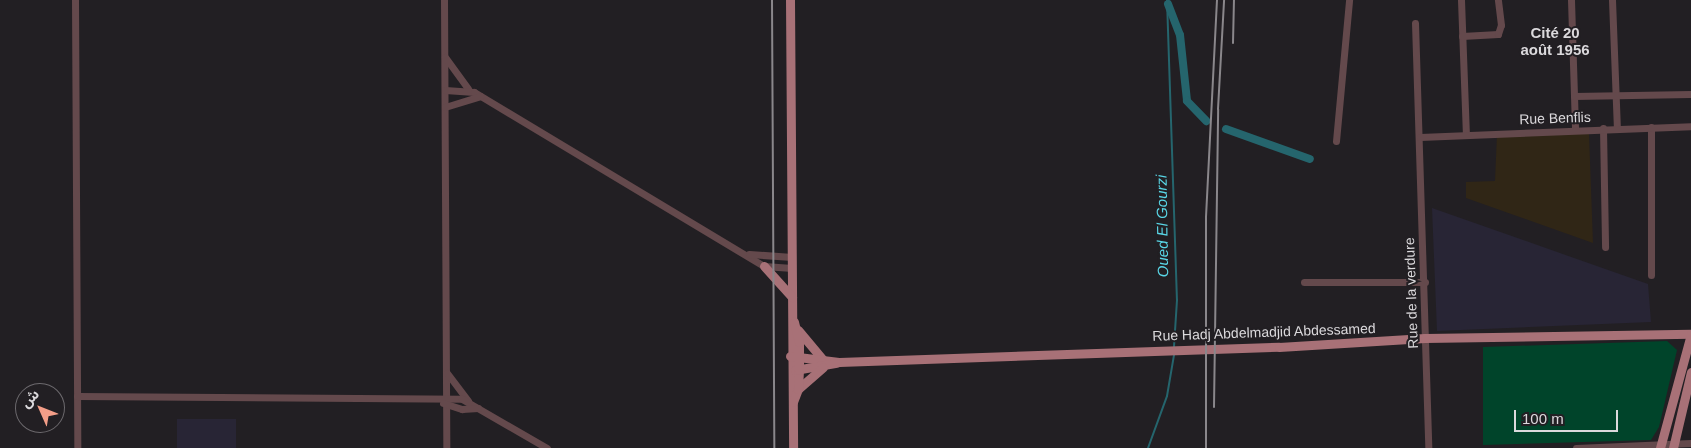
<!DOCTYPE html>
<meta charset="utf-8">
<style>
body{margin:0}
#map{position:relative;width:1691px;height:448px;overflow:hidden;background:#221f23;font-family:Arial,"Noto Sans Arabic",sans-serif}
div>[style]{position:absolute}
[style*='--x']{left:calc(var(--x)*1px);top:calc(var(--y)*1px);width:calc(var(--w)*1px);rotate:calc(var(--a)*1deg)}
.commercial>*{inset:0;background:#302616}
.education>*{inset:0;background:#282535;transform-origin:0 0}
.green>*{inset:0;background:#00442a}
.stream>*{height:2px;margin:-1px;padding:0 1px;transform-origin:1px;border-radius:1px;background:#25656d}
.canal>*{height:8px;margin:-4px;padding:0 4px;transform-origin:4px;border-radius:4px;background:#25656d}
.minor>*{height:7px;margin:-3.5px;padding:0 3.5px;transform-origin:3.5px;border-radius:3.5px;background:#64494c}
.major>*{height:9px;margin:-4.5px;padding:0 4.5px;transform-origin:4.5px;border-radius:4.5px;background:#a87177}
.rail>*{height:2px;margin:-1px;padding:0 1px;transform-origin:1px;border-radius:1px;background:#8a878b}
span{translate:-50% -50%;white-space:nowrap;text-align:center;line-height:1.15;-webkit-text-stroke:4px #221f23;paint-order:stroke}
.street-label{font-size:14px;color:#dbd9dc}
.neighbourhood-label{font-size:15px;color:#dbd9dc;font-weight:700}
.water-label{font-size:15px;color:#59d6e6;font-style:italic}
.north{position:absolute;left:15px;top:383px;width:50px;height:50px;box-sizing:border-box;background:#221f23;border:1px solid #6c696d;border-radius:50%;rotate:314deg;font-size:14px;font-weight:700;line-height:20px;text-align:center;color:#dbd9dc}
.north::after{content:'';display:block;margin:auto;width:18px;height:22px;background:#f49e88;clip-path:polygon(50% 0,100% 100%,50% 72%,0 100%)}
.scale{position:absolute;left:1514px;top:410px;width:104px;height:22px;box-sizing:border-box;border:2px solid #dbd9dc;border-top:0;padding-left:6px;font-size:15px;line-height:18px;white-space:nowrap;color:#dbd9dc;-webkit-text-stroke:4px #221f23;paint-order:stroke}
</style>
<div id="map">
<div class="commercial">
<div style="clip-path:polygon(1497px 134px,1589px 134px,1593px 243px,1466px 198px,1466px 182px,1495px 181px)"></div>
</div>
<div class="education">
<div style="clip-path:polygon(1432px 208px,1648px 284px,1651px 322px,1437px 331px)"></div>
<div style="left:236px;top:419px;width:29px;height:59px;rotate:90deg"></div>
</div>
<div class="green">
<div style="clip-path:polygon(1667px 341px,1677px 350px,1659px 427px,1651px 440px,1483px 445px,1483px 347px)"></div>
</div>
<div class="stream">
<div style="--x:1167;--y:0;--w:300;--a:88.1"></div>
<div style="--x:1177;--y:300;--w:47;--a:93.7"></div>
<div style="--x:1148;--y:448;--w:55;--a:-69.9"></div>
<div style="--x:1167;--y:396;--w:42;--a:-80.3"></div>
</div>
<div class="canal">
<div style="--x:1168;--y:4;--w:33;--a:69"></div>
<div style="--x:1180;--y:35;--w:66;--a:83.9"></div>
<div style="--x:1187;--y:101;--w:28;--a:46"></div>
<div style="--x:1226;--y:129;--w:89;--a:19.7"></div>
</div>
<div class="minor">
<div style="--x:75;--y:0;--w:448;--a:89.7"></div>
<div style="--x:444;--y:0;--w:448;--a:89.7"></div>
<div style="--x:1461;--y:0;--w:134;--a:87.9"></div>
<div style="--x:1571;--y:0;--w:129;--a:88.2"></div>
<div style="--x:1612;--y:0;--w:128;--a:87.8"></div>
<div style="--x:1415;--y:23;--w:425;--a:88.2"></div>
<div style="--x:1462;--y:36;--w:36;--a:-3"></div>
<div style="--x:1498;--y:34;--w:9;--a:-72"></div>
<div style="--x:1501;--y:25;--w:25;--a:-97"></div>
<div style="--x:445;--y:57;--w:39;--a:54"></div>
<div style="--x:445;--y:90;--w:29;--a:4"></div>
<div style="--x:474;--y:92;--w:338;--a:31"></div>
<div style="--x:764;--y:266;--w:28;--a:4"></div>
<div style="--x:1574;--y:96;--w:117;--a:-1"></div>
<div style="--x:445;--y:107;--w:37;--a:-17"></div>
<div style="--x:1651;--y:127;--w:148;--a:90"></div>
<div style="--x:1603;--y:128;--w:119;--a:89"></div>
<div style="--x:1420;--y:137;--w:271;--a:-2.3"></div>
<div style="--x:1336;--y:141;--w:142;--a:-84.7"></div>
<div style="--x:749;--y:254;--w:43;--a:4"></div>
<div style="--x:1304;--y:282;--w:121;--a:0"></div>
<div style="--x:447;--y:373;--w:35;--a:53"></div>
<div style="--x:77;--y:396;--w:385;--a:0.4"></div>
<div style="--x:462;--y:399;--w:98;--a:30"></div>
<div style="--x:443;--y:403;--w:20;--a:18"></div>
<div style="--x:462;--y:409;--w:16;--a:-4"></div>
<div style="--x:1576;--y:448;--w:115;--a:-2.5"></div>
</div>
<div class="major">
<div style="--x:790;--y:0;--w:448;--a:89.6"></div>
<div style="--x:764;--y:266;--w:42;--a:47.9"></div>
<div style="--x:798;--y:330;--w:38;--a:50"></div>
<div style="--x:790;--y:356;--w:49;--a:7"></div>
<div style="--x:839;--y:362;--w:440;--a:-2"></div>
<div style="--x:1279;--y:347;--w:146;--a:-3.5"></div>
<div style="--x:1425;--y:338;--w:266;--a:-0.9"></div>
<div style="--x:795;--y:370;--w:42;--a:-9.7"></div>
<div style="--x:798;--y:389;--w:33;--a:-41"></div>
<div style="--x:793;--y:402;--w:14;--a:-69"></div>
<div style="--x:798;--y:389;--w:19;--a:-87"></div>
<div style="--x:799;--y:370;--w:28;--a:-90"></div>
<div style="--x:799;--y:342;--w:21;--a:-104"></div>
<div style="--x:1660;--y:448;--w:118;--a:-74.8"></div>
<div style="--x:1673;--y:448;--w:78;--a:-76.7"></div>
</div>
<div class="rail">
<div style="--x:772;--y:0;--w:448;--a:89.7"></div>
<div style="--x:1233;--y:43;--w:43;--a:-88.7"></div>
<div style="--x:1214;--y:407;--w:298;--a:-89.2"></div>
<div style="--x:1218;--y:109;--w:109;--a:-86.8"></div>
<div style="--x:1206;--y:448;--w:231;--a:-90"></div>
<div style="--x:1206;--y:217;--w:217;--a:-87.1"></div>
</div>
<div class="street-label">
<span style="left:1555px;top:118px;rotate:-2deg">Rue Benflis</span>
<span style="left:1411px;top:293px;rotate:-92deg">Rue de la verdure</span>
<span style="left:1264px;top:332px;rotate:-2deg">Rue Hadj Abdelmadjid Abdessamed</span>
</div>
<div class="neighbourhood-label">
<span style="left:1555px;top:41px">Cité 20<br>août 1956</span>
</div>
<div class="water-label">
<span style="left:1162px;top:226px;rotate:-91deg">Oued El Gourzi</span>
</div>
<div class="north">ش</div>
<div class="scale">100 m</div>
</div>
